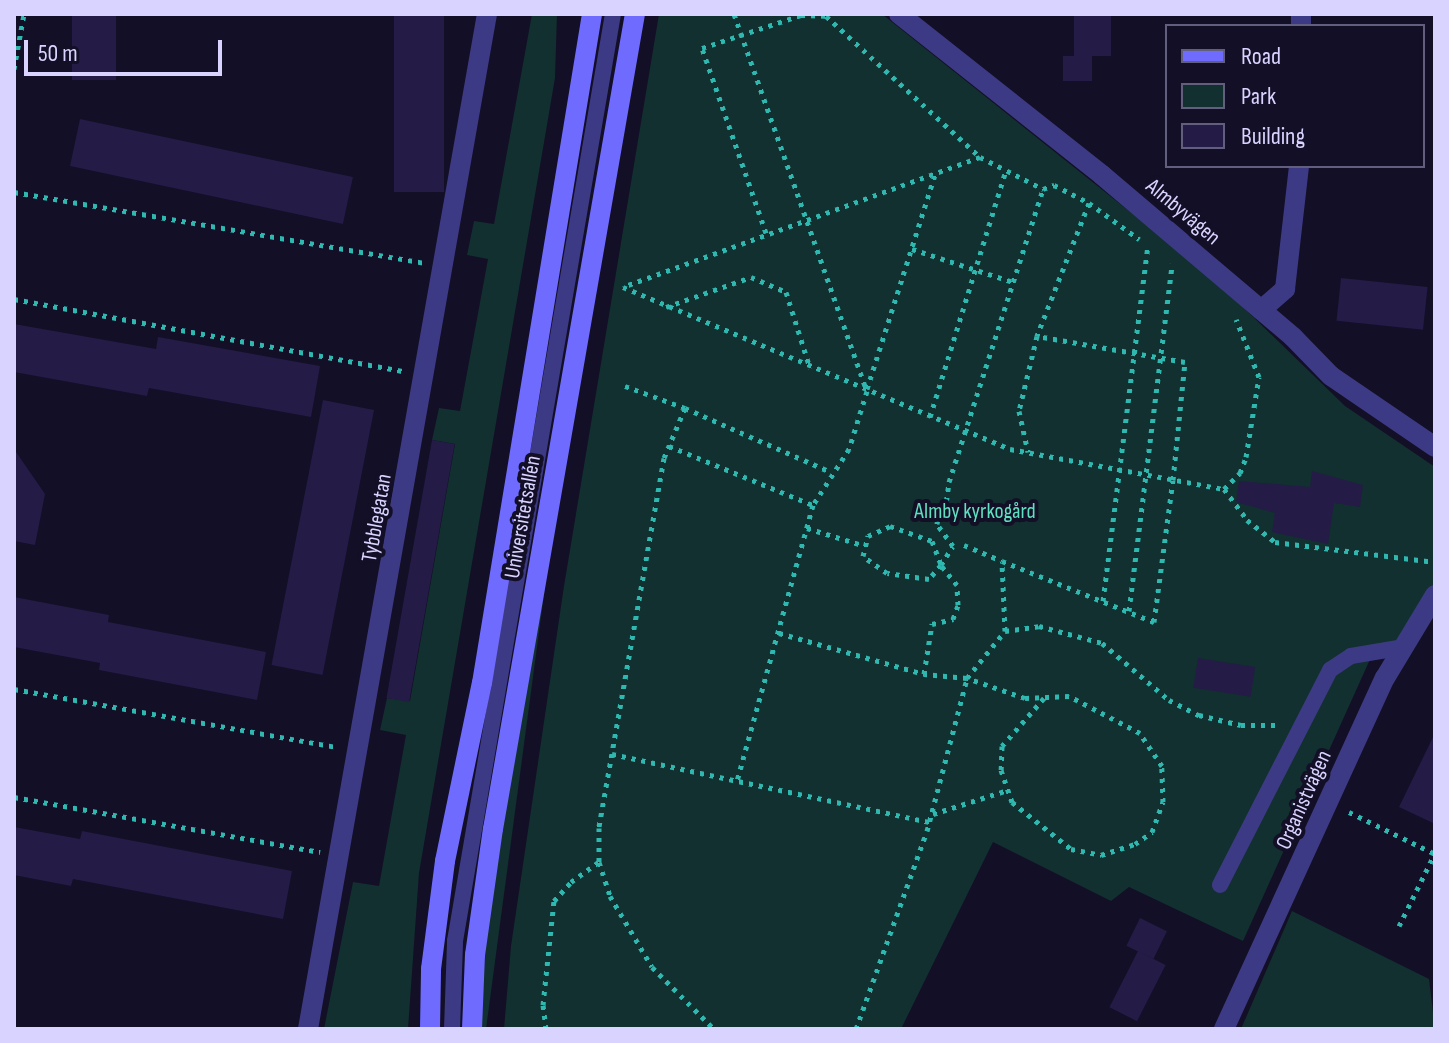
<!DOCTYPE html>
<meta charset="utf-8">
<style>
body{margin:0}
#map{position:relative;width:1449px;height:1043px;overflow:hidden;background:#130f26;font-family:"Sofia Sans Condensed",sans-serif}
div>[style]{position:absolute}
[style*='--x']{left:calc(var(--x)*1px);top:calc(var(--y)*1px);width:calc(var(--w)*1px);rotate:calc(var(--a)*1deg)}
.green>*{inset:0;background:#12302f}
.building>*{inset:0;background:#241b47;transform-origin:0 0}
.path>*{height:5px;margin-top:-2.5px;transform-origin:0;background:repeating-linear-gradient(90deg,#2fb8b0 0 4px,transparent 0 10px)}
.service>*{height:16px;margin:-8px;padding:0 8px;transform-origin:8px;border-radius:8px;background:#3d3a85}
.minor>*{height:20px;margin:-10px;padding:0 10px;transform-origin:10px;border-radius:10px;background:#3d3a85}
.secondary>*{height:20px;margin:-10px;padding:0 10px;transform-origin:10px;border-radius:10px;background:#6f6bff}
span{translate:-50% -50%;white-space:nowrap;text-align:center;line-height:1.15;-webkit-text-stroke:8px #130f26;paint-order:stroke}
.street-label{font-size:22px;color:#d9d4ff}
.park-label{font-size:22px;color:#5fe0c0}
.frame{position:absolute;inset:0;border:16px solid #d9d4ff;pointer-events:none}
.legend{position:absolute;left:1165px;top:24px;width:260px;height:144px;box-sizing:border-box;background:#130f26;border:2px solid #625e7d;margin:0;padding:10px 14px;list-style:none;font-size:24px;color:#d9d4ff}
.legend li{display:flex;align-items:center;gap:16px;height:40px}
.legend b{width:40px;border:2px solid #625e7d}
.scale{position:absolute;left:24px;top:40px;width:198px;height:36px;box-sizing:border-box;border:4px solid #d9d4ff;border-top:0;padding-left:10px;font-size:24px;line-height:28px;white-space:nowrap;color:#d9d4ff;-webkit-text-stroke:6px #130f26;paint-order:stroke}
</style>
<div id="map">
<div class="green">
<div style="clip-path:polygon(532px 14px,557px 14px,555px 78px,419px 873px,408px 1029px,324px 1029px,353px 882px,379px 886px,406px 735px,380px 730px,387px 698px,410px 701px,455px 444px,432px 440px,439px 408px,460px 411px,488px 259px,467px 255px,474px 221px,494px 224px)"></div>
<div style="clip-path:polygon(659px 14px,882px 14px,1213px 278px,1345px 406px,1435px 467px,1435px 585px,1400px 641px,1372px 655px,1243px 941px,1129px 887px,1111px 901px,993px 842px,901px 1029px,504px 1029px,511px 946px,564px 586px)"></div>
<div style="clip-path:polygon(547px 572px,486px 1029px,475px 1029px,482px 946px)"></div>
<div style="clip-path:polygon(1292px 911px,1429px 979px,1435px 1029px,1241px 1029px)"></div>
</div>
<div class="building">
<div style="left:72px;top:14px;width:44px;height:66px"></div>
<div style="left:394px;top:14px;width:50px;height:178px"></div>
<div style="clip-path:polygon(1074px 14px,1111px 14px,1111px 56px,1092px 56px,1092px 81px,1063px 81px,1063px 56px,1074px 56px)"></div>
<div style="left:80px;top:119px;width:279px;height:48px;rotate:12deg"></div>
<div style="left:1341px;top:278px;width:87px;height:43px;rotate:6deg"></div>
<div style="clip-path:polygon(14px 324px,156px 349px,158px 337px,320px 366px,311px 417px,149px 388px,147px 396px,14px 372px)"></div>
<div style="left:323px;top:400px;width:52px;height:270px;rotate:11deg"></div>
<div style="left:432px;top:440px;width:23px;height:262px;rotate:10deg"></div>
<div style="clip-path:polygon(14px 449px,45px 494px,35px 545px,14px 541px)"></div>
<div style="clip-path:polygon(1312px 471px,1363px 485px,1360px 507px,1334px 503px,1328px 544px,1272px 532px,1275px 513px,1236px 502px,1239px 481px,1310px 487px)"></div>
<div style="clip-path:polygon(14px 597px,109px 615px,108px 622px,266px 652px,257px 700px,99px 670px,100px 663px,14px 647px)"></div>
<div style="left:1198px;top:658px;width:58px;height:30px;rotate:9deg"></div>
<div style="clip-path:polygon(1435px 733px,1435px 824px,1399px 807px)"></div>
<div style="clip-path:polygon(14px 827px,80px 839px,82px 831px,292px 871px,283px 919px,73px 879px,71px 886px,14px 875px)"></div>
<div style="left:1140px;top:918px;width:30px;height:31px;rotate:26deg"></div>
<div style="left:1138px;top:951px;width:31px;height:63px;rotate:27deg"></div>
</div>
<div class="path">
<div style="--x:734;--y:14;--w:400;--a:70.6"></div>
<div style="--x:867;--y:391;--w:61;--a:107.2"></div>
<div style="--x:849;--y:449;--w:67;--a:122.7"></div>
<div style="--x:813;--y:505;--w:286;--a:105.4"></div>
<div style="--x:14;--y:69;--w:56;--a:-79.7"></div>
<div style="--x:980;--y:157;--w:380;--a:160"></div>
<div style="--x:623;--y:287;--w:420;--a:22.7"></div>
<div style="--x:1010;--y:449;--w:218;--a:10.6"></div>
<div style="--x:1224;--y:489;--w:39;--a:53"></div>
<div style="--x:1247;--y:520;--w:36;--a:38"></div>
<div style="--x:1275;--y:542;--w:161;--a:7.1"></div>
<div style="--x:14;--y:192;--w:415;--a:9.8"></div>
<div style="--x:1089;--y:203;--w:62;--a:35.8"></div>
<div style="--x:766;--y:233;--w:196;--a:-109.1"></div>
<div style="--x:702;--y:48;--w:104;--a:-18.4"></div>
<div style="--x:801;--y:15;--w:25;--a:2"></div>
<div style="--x:826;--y:16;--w:209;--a:42.5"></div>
<div style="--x:980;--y:157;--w:71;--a:26.9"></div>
<div style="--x:912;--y:249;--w:106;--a:18.1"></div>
<div style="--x:14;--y:299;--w:395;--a:10.5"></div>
<div style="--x:666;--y:307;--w:90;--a:-19.4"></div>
<div style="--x:751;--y:277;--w:38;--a:23"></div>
<div style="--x:786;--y:292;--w:80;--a:72.5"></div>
<div style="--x:625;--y:386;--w:64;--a:20.1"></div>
<div style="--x:685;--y:408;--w:54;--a:112.8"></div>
<div style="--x:664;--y:458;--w:376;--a:100"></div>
<div style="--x:599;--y:828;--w:34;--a:90"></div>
<div style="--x:599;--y:862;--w:36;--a:72"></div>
<div style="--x:610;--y:896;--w:82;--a:59.4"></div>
<div style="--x:652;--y:967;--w:88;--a:45"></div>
<div style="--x:867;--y:389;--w:225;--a:-72.4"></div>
<div style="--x:685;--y:408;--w:159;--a:23.7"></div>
<div style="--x:930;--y:417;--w:258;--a:-72.9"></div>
<div style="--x:669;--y:446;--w:156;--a:22.3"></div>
<div style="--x:1224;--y:489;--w:23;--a:-45"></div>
<div style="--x:1240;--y:473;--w:17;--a:-69"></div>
<div style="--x:1246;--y:457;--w:81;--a:-80.8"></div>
<div style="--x:1259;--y:377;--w:62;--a:-111.6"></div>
<div style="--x:890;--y:526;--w:45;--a:19.7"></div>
<div style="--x:932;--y:541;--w:26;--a:69"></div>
<div style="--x:941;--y:565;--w:18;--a:131"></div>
<div style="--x:929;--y:579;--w:42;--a:-171.9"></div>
<div style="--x:887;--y:573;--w:29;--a:-145"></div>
<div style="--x:863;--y:556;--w:21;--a:-76"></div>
<div style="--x:868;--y:536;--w:24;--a:-24"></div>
<div style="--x:807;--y:528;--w:58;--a:17.2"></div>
<div style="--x:964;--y:545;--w:41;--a:22.8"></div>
<div style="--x:1103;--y:601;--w:358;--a:-82.8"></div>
<div style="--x:1129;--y:611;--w:350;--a:-82.9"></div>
<div style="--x:1005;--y:631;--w:70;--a:-92.5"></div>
<div style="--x:1002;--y:561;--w:164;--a:21.9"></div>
<div style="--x:1154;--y:622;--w:143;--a:-82.4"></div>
<div style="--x:1173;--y:480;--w:119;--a:-84.2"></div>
<div style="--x:1185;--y:362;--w:150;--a:-170"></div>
<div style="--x:779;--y:633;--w:151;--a:15.8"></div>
<div style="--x:14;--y:689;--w:327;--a:10.2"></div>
<div style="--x:1044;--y:698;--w:64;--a:131.2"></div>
<div style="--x:1002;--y:746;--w:24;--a:92"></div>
<div style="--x:1001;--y:770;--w:34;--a:71"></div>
<div style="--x:1012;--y:802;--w:75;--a:38.5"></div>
<div style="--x:1071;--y:849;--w:31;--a:11"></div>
<div style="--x:1101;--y:855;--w:36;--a:-18"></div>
<div style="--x:1135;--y:844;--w:21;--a:-35"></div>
<div style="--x:1152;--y:832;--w:32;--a:-70"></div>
<div style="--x:1163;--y:802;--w:36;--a:-92"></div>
<div style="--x:1162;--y:766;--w:40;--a:-124"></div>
<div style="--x:1140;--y:733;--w:80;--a:-152.5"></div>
<div style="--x:1069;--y:696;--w:44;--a:177.4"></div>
<div style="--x:1025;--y:698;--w:61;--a:-161"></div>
<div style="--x:967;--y:678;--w:60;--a:-51"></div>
<div style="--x:1005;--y:631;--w:34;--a:-8"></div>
<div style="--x:1039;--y:626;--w:65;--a:15.1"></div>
<div style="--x:1102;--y:643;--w:88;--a:40.4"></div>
<div style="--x:1169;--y:700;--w:34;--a:27"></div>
<div style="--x:1199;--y:715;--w:43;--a:13.4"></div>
<div style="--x:1241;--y:725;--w:38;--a:0"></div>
<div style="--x:612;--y:754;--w:325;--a:12.1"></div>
<div style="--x:14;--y:797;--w:311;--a:10.2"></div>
<div style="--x:1349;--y:812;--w:96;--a:26"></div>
<div style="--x:933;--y:814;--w:79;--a:-17.7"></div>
<div style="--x:1399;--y:926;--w:81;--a:-63.7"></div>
<div style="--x:546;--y:1029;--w:24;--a:-97"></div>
<div style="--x:543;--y:1005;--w:105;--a:-84"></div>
<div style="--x:554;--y:901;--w:25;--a:-48"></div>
<div style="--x:571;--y:882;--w:34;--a:-36"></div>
<div style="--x:856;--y:1029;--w:210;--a:-70.3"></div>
<div style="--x:927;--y:831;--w:158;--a:-75.3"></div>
<div style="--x:967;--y:678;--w:43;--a:-174.7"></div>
<div style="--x:924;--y:674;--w:51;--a:-80.9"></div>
<div style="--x:932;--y:624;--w:22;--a:-13"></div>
<div style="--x:953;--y:619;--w:15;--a:-70"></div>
<div style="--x:958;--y:605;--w:20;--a:-93"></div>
<div style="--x:957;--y:585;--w:26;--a:-129"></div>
<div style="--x:941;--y:565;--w:22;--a:-58"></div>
<div style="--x:953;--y:546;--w:27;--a:-126"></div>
<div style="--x:937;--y:524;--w:7;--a:-82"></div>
<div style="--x:938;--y:517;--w:9;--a:-41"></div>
<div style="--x:945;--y:511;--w:29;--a:-82"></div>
<div style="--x:949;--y:482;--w:308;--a:-72.2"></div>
<div style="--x:1043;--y:189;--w:12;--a:-20"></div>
<div style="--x:1054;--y:185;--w:39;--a:27"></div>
<div style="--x:1089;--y:203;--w:143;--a:111.4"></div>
<div style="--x:1037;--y:336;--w:77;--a:103.5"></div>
<div style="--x:1019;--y:411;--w:42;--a:77.6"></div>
</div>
<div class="service">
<div style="--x:1220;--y:885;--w:242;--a:-62.9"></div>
<div style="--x:1330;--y:670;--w:25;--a:-34"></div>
<div style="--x:1351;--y:656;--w:54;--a:-9.6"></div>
<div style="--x:452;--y:1029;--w:88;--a:-88"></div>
<div style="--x:455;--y:941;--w:940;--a:-80.33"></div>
</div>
<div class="minor">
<div style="--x:899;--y:14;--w:259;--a:38.4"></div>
<div style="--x:1102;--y:175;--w:250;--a:40.3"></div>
<div style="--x:1293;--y:337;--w:54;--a:45.7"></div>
<div style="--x:1331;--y:376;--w:126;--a:34.3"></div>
<div style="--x:1301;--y:26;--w:12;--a:-90"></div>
<div style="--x:1261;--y:310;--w:32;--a:-41"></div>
<div style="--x:1285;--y:289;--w:124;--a:-83.5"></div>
<div style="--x:308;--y:1029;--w:1031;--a:-80"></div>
<div style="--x:1224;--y:1029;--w:386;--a:-65.4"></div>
<div style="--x:1385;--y:678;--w:97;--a:-58.9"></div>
</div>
<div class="secondary">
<div style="--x:430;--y:1029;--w:60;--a:-89"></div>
<div style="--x:431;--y:969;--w:109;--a:-82.6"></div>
<div style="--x:445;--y:861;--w:182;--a:-78.3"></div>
<div style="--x:482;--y:683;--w:678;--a:-80.66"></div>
<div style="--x:472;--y:1029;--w:74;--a:-87.7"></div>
<div style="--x:475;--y:955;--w:127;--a:-81.9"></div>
<div style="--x:493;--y:829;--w:827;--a:-80.12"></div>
</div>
<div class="street-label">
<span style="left:1183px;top:212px;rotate:40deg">Almbyvägen</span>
<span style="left:523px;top:517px;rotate:-80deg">Universitetsallén</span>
<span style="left:377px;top:518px;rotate:-80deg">Tybblegatan</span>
<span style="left:1304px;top:800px;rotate:-66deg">Organistvägen</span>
</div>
<div class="park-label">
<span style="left:975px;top:512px">Almby kyrkogård</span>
</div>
<div class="frame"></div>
<ul class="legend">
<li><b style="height:10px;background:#6f6bff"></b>Road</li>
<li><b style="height:22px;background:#12302f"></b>Park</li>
<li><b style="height:22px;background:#241b47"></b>Building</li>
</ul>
<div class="scale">50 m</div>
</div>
